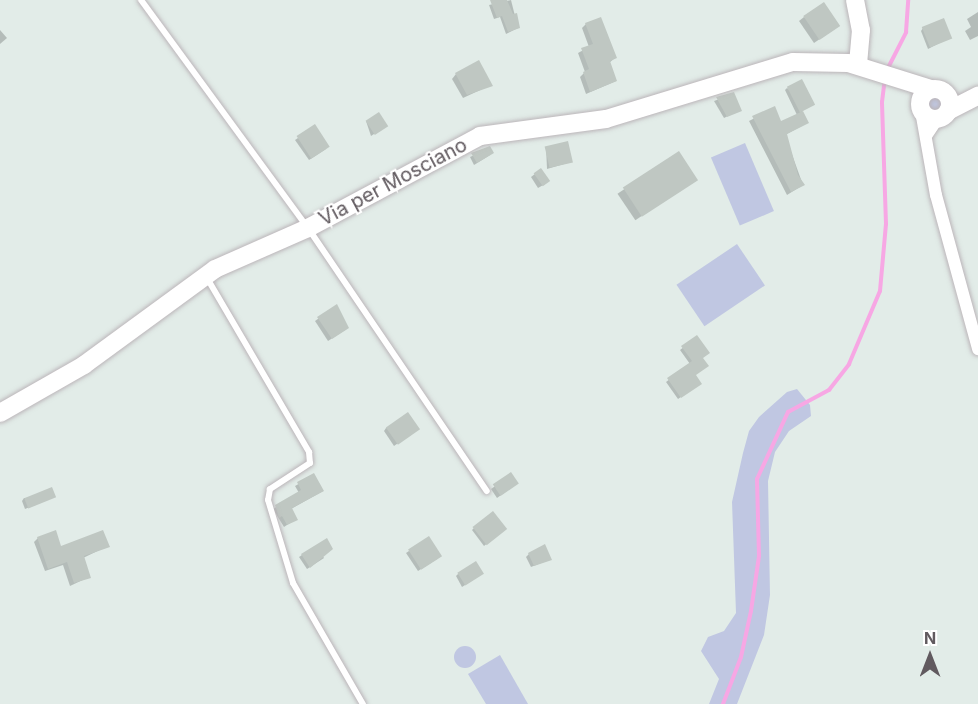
<!DOCTYPE html>
<style>
body{margin:0}
#map{position:relative;width:978px;height:704px;overflow:hidden;background:#e2ece8;font-family:Inter,sans-serif}
div>[style]{position:absolute}
[style*='--x']{left:calc(var(--x)*1px);top:calc(var(--y)*1px);width:calc(var(--w)*1px);rotate:calc(var(--a)*1deg)}
.green>*{inset:0;background:#c0c7e2;transform-origin:0 0}
.round{border-radius:50%}
.shadow>*{inset:0;background:#0003;transform-origin:0 0}
.stream>*{height:4px;margin:-2px;padding:0 2px;transform-origin:2px;border-radius:2px;background:#f7a7e4}
.building>*{inset:0;background:#bfc7c2;transform-origin:0 0}
.roads{filter:drop-shadow(0 0 2px #bbb5b9) drop-shadow(0 0 2px #bbb5b9)}
.lane>*{height:6px;margin:-3px;padding:0 3px;transform-origin:3px;border-radius:3px;background:#fff}
.street>*{height:12px;margin:-6px;padding:0 6px;transform-origin:6px;border-radius:6px;background:#fff}
.secondary>*{height:18px;margin:-9px;padding:0 9px;transform-origin:9px;border-radius:9px;background:#fff}
.secondary>.ring{margin:-9px;padding:0;box-sizing:content-box;background:none;border:18px solid #fff;border-radius:50%}
span{translate:-50% -50%;white-space:nowrap;text-align:center;line-height:1.15;-webkit-text-stroke:4.5px #fff;paint-order:stroke}
.street-label{font-size:20px;color:#615a5f}
.north{position:absolute;left:900px;top:626px;width:60px;height:60px;-webkit-text-stroke:4px #fff;paint-order:stroke;rotate:0deg;font-size:16px;font-weight:700;line-height:24px;text-align:center;color:#615a5f}
.north::after{content:'';display:block;margin:auto;width:21px;height:27px;background:#615a5f;clip-path:polygon(50% 0,100% 100%,50% 72%,0 100%)}
</style>
<div id="map">
<div class="green">
<div class="round" style="left:926px;top:95px;width:18px;height:18px"></div>
<div style="left:745px;top:143px;width:74px;height:37px;rotate:67deg"></div>
<div style="left:737px;top:244px;width:50px;height:73px;rotate:56deg"></div>
<div style="clip-path:polygon(797px 389px,810px 405px,811px 416px,789px 431px,775px 452px,768px 481px,770px 595px,764px 635px,737px 704px,709px 704px,719px 679px,701px 651px,708px 637px,724px 631px,736px 613px,732px 502px,743px 453px,749px 431px,759px 417px,787px 392px)"></div>
<div class="round" style="left:454px;top:646px;width:22px;height:22px"></div>
<div style="clip-path:polygon(500px 655px,528px 704px,486px 704px,468px 674px)"></div>
</div>
<div class="shadow">
<div style="clip-path:polygon(511px 0,518px 28px,506px 34px,500px 17px,494px 19px,489px 5px)"></div>
<div style="clip-path:polygon(978px 12px,978px 36px,970px 40px,965px 31px,971px 27px,967px 19px)"></div>
<div style="clip-path:polygon(804px 17px,833px 30px,814px 43px,799px 21px)"></div>
<div style="clip-path:polygon(586px 24px,615px 58px,609px 63px,616px 81px,586px 94px,580px 77px,585px 72px,578px 53px,589px 47px,582px 28px)"></div>
<div style="clip-path:polygon(923px 28px,951px 37px,928px 49px,921px 31px)"></div>
<div style="clip-path:polygon(0 30px,7px 38px,0 44px)"></div>
<div style="clip-path:polygon(456px 74px,491px 85px,463px 98px,452px 79px)"></div>
<div style="clip-path:polygon(787px 88px,813px 105px,802px 111px,807px 123px,785px 135px,803px 185px,787px 195px,749px 121px,774px 108px,780px 123px,797px 115px,785px 90px)"></div>
<div style="clip-path:polygon(733px 94px,740px 110px,724px 118px,714px 101px)"></div>
<div style="clip-path:polygon(366px 121px,383px 128px,371px 136px)"></div>
<div style="clip-path:polygon(298px 138px,326px 149px,309px 160px,295px 140px)"></div>
<div style="clip-path:polygon(546px 147px,571px 162px,547px 169px)"></div>
<div style="clip-path:polygon(490px 148px,490px 155px,474px 165px,470px 157px)"></div>
<div style="left:678px;top:153px;width:32px;height:73px;rotate:56deg"></div>
<div style="clip-path:polygon(540px 170px,545px 184px,538px 188px,531px 177px)"></div>
<div style="clip-path:polygon(336px 306px,345px 330px,328px 341px,315px 321px)"></div>
<div style="clip-path:polygon(697px 337px,701px 359px,694px 376px,697px 386px,678px 399px,666px 382px,690px 364px,680px 350px)"></div>
<div style="clip-path:polygon(386px 428px,415px 431px,394px 446px,384px 431px)"></div>
<div style="clip-path:polygon(314px 475px,323px 491px,291px 509px,296px 519px,284px 527px,273px 509px,299px 493px,295px 486px)"></div>
<div style="clip-path:polygon(511px 475px,514px 486px,497px 498px,491px 489px)"></div>
<div style="clip-path:polygon(54px 497px,25px 509px,22px 501px,24px 498px)"></div>
<div style="clip-path:polygon(474px 528px,502px 531px,484px 546px,472px 530px)"></div>
<div style="clip-path:polygon(38px 538px,60px 548px,108px 546px,83px 558px,89px 577px,70px 586px,63px 565px,45px 571px,34px 542px)"></div>
<div style="clip-path:polygon(409px 551px,437px 559px,418px 571px,406px 553px)"></div>
<div style="clip-path:polygon(529px 554px,551px 559px,531px 567px,526px 557px)"></div>
<div style="clip-path:polygon(302px 555px,322px 555px,324px 558px,307px 569px,299px 557px)"></div>
<div style="clip-path:polygon(458px 574px,479px 576px,462px 587px,456px 576px)"></div>
</div>
<div class="stream">
<div style="--x:889;--y:66;--w:38;--a:-63"></div>
<div style="--x:906;--y:32;--w:32;--a:-86"></div>
<div style="--x:723;--y:704;--w:50;--a:-69"></div>
<div style="--x:741;--y:657;--w:47;--a:-77.7"></div>
<div style="--x:751;--y:611;--w:56;--a:-81.7"></div>
<div style="--x:759;--y:556;--w:77;--a:-91.5"></div>
<div style="--x:757;--y:479;--w:74;--a:-65.2"></div>
<div style="--x:788;--y:412;--w:47;--a:-28.2"></div>
<div style="--x:829;--y:390;--w:33;--a:-52"></div>
<div style="--x:849;--y:364;--w:79;--a:-67"></div>
<div style="--x:880;--y:291;--w:67;--a:-84.9"></div>
<div style="--x:886;--y:224;--w:122;--a:-91.9"></div>
<div style="--x:882;--y:102;--w:23;--a:-83"></div>
</div>
<div class="building">
<div style="clip-path:polygon(490px 0,507px 0,513px 14px,517px 13px,520px 28px,508px 32px,502px 16px,497px 18px)"></div>
<div style="left:824px;top:2px;width:29px;height:25px;rotate:56deg"></div>
<div style="clip-path:polygon(601px 17px,617px 58px,610px 61px,617px 81px,590px 92px,583px 72px,589px 69px,581px 48px,593px 44px,585px 23px)"></div>
<div style="left:944px;top:18px;width:22px;height:24px;rotate:68deg"></div>
<div style="clip-path:polygon(479px 60px,493px 86px,467px 95px,455px 73px)"></div>
<div style="left:802px;top:79px;width:29px;height:17px;rotate:63deg"></div>
<div style="clip-path:polygon(734px 92px,742px 111px,727px 117px,716px 97px)"></div>
<div style="clip-path:polygon(775px 106px,781px 121px,803px 111px,809px 123px,787px 134px,798px 175px,805px 185px,791px 192px,752px 116px)"></div>
<div style="left:379px;top:112px;width:17px;height:16px;rotate:57deg"></div>
<div style="left:315px;top:124px;width:27px;height:22px;rotate:57deg"></div>
<div style="left:568px;top:141px;width:22px;height:24px;rotate:77deg"></div>
<div style="clip-path:polygon(490px 146px,494px 153px,477px 163px,471px 153px)"></div>
<div style="left:679px;top:151px;width:35px;height:67px;rotate:57deg"></div>
<div style="left:541px;top:168px;width:16px;height:9px;rotate:55deg"></div>
<div style="clip-path:polygon(337px 304px,349px 328px,332px 339px,317px 317px)"></div>
<div style="clip-path:polygon(697px 335px,710px 353px,703px 358px,709px 366px,696px 375px,702px 384px,681px 398px,667px 378px,692px 361px,681px 346px)"></div>
<div style="left:408px;top:412px;width:21px;height:27px;rotate:55deg"></div>
<div style="left:511px;top:472px;width:14px;height:22px;rotate:56deg"></div>
<div style="clip-path:polygon(314px 473px,324px 491px,292px 508px,298px 520px,287px 525px,282px 516px,279px 518px,275px 505px,301px 490px,297px 482px)"></div>
<div style="left:52px;top:487px;width:11px;height:30px;rotate:68deg"></div>
<div style="left:493px;top:511px;width:23px;height:26px;rotate:52deg"></div>
<div style="clip-path:polygon(56px 530px,61px 546px,103px 530px,110px 547px,84px 556px,91px 578px,74px 583px,67px 562px,48px 569px,37px 537px)"></div>
<div style="left:429px;top:536px;width:24px;height:25px;rotate:57deg"></div>
<div style="clip-path:polygon(327px 538px,333px 549px,310px 568px,301px 554px)"></div>
<div style="clip-path:polygon(545px 544px,552px 560px,534px 566px,528px 553px)"></div>
<div style="left:476px;top:561px;width:15px;height:22px;rotate:58deg"></div>
</div>
<div class="roads">
<div class="lane">
<div style="--x:141;--y:0;--w:283;--a:53.8"></div>
<div style="--x:308;--y:228;--w:318;--a:55.8"></div>
<div style="--x:207;--y:278;--w:202;--a:59.6"></div>
<div style="--x:309;--y:452;--w:11;--a:85"></div>
<div style="--x:310;--y:463;--w:48;--a:147"></div>
<div style="--x:270;--y:489;--w:11;--a:100"></div>
<div style="--x:268;--y:500;--w:87;--a:73.2"></div>
<div style="--x:293;--y:583;--w:140;--a:60"></div>
</div>
<div class="street">
<div style="--x:921;--y:111;--w:85;--a:79.9"></div>
<div style="--x:936;--y:195;--w:160;--a:74.7"></div>
<div style="--x:926;--y:136;--w:22;--a:-56"></div>
</div>
<div class="secondary">
<div style="--x:855;--y:0;--w:31;--a:79"></div>
<div style="--x:861;--y:30;--w:35;--a:95"></div>
<div class="ring" style="left:920px;top:89px;width:12px;height:12px"></div>
<div style="--x:948;--y:111;--w:34;--a:-27"></div>
<div style="--x:0;--y:413;--w:97;--a:-29.7"></div>
<div style="--x:84;--y:365;--w:162;--a:-36.2"></div>
<div style="--x:215;--y:269;--w:102;--a:-23.8"></div>
<div style="--x:308;--y:228;--w:195;--a:-28.1"></div>
<div style="--x:480;--y:136;--w:127;--a:-7.7"></div>
<div style="--x:606;--y:119;--w:195;--a:-17"></div>
<div style="--x:793;--y:62;--w:55;--a:1"></div>
<div style="--x:848;--y:63;--w:87;--a:17.4"></div>
</div>
</div>
<div class="street-label">
<span style="left:393px;top:182px;rotate:-28deg">Via per Mosciano</span>
</div>
<div class="north">N</div>
</div>
